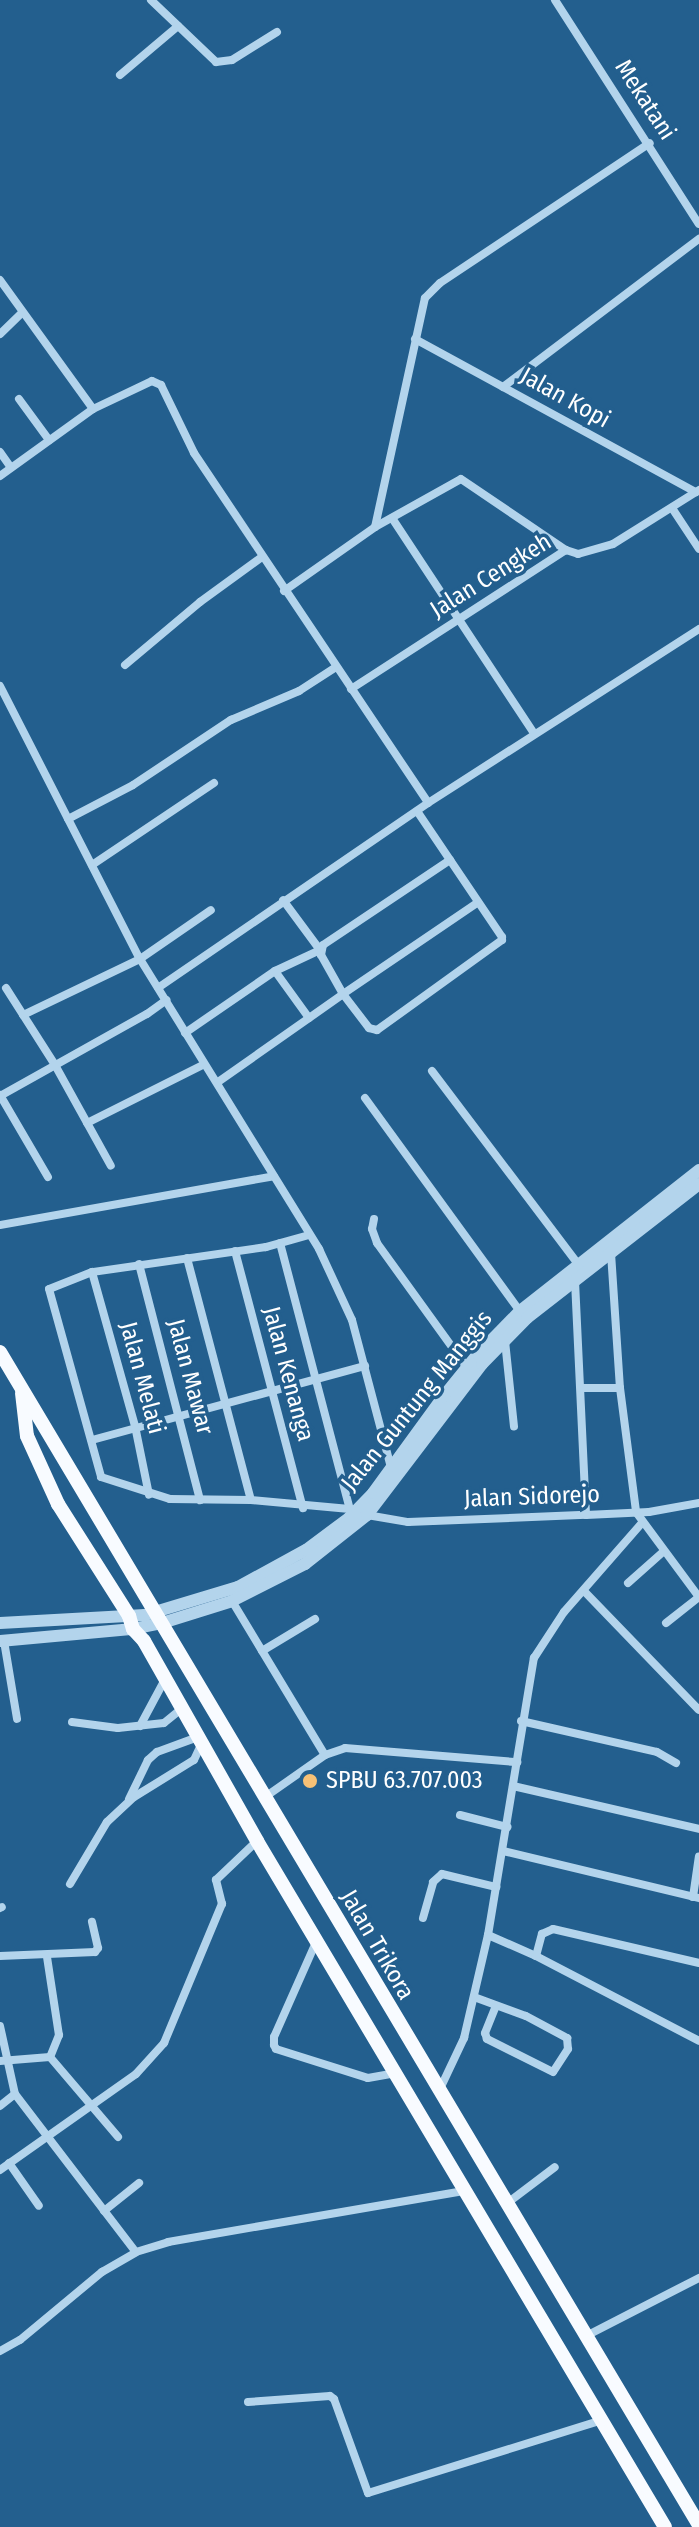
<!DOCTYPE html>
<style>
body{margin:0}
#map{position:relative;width:699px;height:2527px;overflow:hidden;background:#235f8e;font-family:"Fira Sans Condensed",sans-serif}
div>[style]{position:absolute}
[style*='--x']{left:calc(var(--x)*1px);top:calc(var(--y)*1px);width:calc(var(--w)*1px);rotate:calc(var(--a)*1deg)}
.minor>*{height:8px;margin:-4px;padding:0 4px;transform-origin:4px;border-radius:4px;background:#b3d4ec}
.tertiary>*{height:12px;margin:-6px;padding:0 6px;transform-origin:6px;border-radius:6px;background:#b3d4ec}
.primary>*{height:14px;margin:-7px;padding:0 7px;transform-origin:7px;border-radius:7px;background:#f8fbff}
.dots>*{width:22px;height:22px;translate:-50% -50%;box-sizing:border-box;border:4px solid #235f8e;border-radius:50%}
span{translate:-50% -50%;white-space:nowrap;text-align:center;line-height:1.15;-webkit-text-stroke:7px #235f8e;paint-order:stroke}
.street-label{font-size:24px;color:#fff}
.poi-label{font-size:24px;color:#fff}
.left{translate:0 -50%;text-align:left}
</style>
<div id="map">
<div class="minor">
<div style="--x:151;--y:0;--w:90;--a:43.6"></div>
<div style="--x:216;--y:62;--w:16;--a:-7"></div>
<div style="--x:232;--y:60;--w:53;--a:-31.9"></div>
<div style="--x:555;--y:0;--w:266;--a:57.3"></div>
<div style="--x:120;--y:75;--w:76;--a:-40.2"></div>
<div style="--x:0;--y:280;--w:159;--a:54.2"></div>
<div style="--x:0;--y:334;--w:30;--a:-44"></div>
<div style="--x:415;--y:339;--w:320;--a:28.6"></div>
<div style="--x:503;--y:387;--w:246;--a:-37.1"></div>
<div style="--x:19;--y:399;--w:51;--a:53.8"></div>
<div style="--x:0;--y:452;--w:19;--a:55"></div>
<div style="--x:0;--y:476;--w:115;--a:-35.8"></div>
<div style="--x:93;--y:409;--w:65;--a:-25.4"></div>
<div style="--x:152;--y:381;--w:10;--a:24"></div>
<div style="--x:161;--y:385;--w:76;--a:64.1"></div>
<div style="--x:194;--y:453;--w:421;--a:56.2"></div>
<div style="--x:428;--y:803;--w:327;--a:145.6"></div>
<div style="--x:672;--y:508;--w:49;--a:56.6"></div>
<div style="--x:392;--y:518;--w:258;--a:56.6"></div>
<div style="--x:375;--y:527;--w:234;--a:-77.7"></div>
<div style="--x:425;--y:298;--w:21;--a:-45"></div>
<div style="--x:440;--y:283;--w:252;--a:-33.7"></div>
<div style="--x:284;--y:591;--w:111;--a:-35.1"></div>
<div style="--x:375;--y:527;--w:98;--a:-29.2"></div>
<div style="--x:461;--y:479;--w:127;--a:34.1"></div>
<div style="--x:566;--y:550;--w:13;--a:18"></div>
<div style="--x:578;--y:554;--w:36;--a:-16"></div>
<div style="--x:613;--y:544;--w:102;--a:-32.1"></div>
<div style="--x:125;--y:665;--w:98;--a:-40"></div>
<div style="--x:200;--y:602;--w:77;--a:-36"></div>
<div style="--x:0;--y:686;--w:307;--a:62.9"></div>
<div style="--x:140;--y:959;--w:341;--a:58.3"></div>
<div style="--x:319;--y:1249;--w:78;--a:65.1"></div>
<div style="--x:352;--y:1320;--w:156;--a:75.2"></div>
<div style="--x:351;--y:689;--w:256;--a:-32.9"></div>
<div style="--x:428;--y:803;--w:322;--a:-32.7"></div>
<div style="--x:417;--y:811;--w:152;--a:56"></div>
<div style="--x:502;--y:937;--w:3;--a:90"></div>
<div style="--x:502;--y:940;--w:154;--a:144.2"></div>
<div style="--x:377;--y:1030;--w:8;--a:-166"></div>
<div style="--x:369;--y:1028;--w:43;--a:-127.4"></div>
<div style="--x:343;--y:994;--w:162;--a:-34.2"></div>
<div style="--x:68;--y:819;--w:73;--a:-27.6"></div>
<div style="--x:133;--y:785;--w:118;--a:-33.6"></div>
<div style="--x:231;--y:720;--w:74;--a:-23.1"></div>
<div style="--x:299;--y:691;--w:44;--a:-33"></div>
<div style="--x:92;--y:865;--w:147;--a:-33.9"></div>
<div style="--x:275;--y:971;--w:58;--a:54.1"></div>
<div style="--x:6;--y:988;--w:91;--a:57.5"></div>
<div style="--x:55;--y:1065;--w:115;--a:61"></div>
<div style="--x:23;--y:1015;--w:130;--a:-25.6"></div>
<div style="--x:140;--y:959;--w:86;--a:-34.6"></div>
<div style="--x:185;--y:1033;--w:109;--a:-34.6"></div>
<div style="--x:275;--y:971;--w:50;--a:-25"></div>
<div style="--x:320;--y:950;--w:62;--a:-126.5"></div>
<div style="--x:432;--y:1071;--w:242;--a:52.9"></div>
<div style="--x:218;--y:1082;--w:153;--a:-35.1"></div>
<div style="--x:343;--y:994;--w:45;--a:-119.4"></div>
<div style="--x:321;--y:955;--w:10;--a:-79"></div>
<div style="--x:323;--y:945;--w:153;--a:-33.8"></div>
<div style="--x:0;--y:1095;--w:95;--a:59.7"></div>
<div style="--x:0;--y:1096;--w:168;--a:-29.2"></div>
<div style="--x:147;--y:1014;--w:24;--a:-36"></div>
<div style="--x:365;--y:1098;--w:263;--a:54"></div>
<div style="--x:87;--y:1123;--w:130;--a:-26.6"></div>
<div style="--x:374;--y:1219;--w:10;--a:101"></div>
<div style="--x:372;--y:1229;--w:15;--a:70"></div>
<div style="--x:377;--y:1243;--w:154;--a:54.2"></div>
<div style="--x:0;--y:1225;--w:278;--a:-10.1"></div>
<div style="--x:309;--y:1235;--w:45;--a:164.4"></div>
<div style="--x:266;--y:1247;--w:176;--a:171.8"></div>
<div style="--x:92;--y:1272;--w:46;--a:158.4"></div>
<div style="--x:49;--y:1289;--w:195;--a:74.5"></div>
<div style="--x:101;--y:1477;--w:72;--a:17.7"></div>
<div style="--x:170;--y:1499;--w:81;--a:0.7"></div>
<div style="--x:251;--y:1500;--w:99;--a:5.2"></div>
<div style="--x:280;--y:1243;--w:275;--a:75.3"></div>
<div style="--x:350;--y:1509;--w:6;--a:31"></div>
<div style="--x:235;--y:1251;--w:266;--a:75.2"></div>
<div style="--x:611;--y:1253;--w:135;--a:86.2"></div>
<div style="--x:620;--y:1388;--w:125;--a:82.6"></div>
<div style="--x:636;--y:1512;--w:106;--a:53.5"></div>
<div style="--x:187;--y:1258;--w:250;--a:75.2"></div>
<div style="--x:139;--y:1264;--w:244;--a:75.5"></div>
<div style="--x:92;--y:1272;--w:160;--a:74.4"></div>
<div style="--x:135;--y:1426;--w:70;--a:78.5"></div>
<div style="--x:575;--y:1281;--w:234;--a:87.3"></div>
<div style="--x:505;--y:1341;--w:86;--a:84"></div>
<div style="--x:581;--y:1388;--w:39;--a:0"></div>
<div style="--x:92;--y:1440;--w:283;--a:-15.2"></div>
<div style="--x:367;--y:1515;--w:42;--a:9.7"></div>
<div style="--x:408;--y:1522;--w:178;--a:-2.3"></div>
<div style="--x:586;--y:1515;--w:63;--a:-2.7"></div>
<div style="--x:649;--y:1512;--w:51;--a:-10.2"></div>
<div style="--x:628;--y:1583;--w:48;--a:-41.6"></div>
<div style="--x:584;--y:1591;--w:165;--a:46"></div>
<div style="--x:232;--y:1601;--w:180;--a:58.9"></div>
<div style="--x:666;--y:1623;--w:42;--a:-38.2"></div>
<div style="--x:4;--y:1641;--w:79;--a:80.5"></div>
<div style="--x:262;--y:1651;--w:62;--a:-31.1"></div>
<div style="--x:521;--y:1721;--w:139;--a:12.8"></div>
<div style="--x:657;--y:1752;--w:22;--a:30"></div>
<div style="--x:72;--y:1722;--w:46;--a:7.4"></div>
<div style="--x:118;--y:1728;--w:46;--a:-6.2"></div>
<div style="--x:164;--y:1723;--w:22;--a:-39"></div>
<div style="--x:140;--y:1726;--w:51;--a:-61.9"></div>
<div style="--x:513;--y:1786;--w:191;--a:13"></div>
<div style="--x:265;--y:1797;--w:73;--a:-35"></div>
<div style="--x:325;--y:1755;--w:21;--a:-19"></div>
<div style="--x:345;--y:1748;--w:173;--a:4.7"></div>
<div style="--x:129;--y:1799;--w:43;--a:-64"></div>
<div style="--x:148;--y:1760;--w:12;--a:-42"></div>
<div style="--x:157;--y:1752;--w:44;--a:-20.1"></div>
<div style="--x:460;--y:1815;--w:49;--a:14.3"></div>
<div style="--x:503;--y:1851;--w:202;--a:13.5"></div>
<div style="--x:70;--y:1884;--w:72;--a:-59.2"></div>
<div style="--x:107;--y:1822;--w:37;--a:-43"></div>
<div style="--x:134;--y:1797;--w:70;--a:-31.7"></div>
<div style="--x:194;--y:1760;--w:19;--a:-65"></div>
<div style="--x:693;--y:1897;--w:41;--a:-81.7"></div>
<div style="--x:0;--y:1908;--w:2;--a:-27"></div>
<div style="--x:423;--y:1918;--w:37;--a:-74"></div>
<div style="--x:433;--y:1882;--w:12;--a:-42"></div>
<div style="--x:442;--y:1874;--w:56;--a:13.5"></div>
<div style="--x:488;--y:1935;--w:52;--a:23.6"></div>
<div style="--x:536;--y:1956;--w:184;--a:27.5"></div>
<div style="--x:317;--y:1940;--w:106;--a:113.9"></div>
<div style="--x:274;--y:2037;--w:8;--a:90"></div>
<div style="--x:274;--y:2045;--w:4;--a:63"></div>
<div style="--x:276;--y:2049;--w:96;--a:17.5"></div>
<div style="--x:368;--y:2078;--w:27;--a:-10"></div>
<div style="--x:0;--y:1956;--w:95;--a:-2.4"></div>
<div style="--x:95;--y:1952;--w:5;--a:-53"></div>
<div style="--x:98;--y:1948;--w:27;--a:-103"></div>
<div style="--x:536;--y:1956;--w:23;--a:-75"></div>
<div style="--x:542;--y:1934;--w:12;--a:-24"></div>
<div style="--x:553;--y:1929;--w:150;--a:13.1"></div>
<div style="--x:47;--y:1957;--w:79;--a:81.3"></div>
<div style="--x:59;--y:2035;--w:24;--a:112"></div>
<div style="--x:474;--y:1997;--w:55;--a:20.1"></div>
<div style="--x:526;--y:2016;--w:47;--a:28.2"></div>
<div style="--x:567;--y:2038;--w:11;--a:85"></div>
<div style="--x:568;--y:2049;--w:27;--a:123"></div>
<div style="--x:553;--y:2072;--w:74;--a:-153.4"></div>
<div style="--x:487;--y:2039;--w:6;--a:-108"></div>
<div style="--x:485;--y:2033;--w:29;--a:-68"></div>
<div style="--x:0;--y:2026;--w:70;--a:77.6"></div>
<div style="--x:15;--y:2094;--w:199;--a:52.6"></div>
<div style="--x:0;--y:2061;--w:50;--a:-4.6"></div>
<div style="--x:50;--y:2057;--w:105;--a:49.6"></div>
<div style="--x:439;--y:2091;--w:59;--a:-64.7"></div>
<div style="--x:464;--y:2038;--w:106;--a:-76.9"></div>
<div style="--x:488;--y:1935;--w:281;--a:-80.6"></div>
<div style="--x:534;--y:1658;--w:55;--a:-56.9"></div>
<div style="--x:564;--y:1612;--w:118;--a:-48.8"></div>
<div style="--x:0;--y:2106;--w:19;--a:-39"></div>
<div style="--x:9;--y:2163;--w:52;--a:55.1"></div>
<div style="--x:0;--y:2170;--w:166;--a:-35.2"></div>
<div style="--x:136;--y:2074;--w:42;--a:-47.9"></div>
<div style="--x:164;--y:2043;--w:151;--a:-67.4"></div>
<div style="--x:222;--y:1904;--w:25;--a:-104"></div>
<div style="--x:216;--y:1880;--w:57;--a:-43.6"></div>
<div style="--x:506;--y:2204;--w:61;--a:-37.1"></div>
<div style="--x:104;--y:2211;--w:45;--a:-38.7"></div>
<div style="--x:586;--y:2336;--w:127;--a:-27.2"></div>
<div style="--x:0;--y:2351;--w:23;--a:-29"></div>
<div style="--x:20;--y:2340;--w:107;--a:-39.7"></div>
<div style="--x:102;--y:2272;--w:39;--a:-30"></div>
<div style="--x:136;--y:2252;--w:34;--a:-17"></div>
<div style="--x:168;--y:2242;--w:300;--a:-9.8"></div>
<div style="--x:248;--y:2402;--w:82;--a:-4.2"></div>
<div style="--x:330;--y:2396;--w:5;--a:37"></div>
<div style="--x:334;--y:2399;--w:100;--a:70.1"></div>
<div style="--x:368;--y:2493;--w:245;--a:-17.3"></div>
</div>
<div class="tertiary">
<div style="--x:0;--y:1623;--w:145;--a:-3.2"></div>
<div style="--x:145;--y:1615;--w:97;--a:-16.8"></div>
<div style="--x:238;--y:1587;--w:77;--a:-28.6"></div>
<div style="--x:306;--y:1550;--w:54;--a:-36.7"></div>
<div style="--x:349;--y:1518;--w:35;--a:-46"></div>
<div style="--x:373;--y:1493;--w:119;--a:-53.9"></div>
<div style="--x:443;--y:1397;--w:55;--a:-50.9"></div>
<div style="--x:478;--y:1354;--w:60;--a:-45.7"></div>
<div style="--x:520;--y:1311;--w:228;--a:-38.2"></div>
<div style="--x:0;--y:1641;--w:134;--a:-5.2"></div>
<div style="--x:133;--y:1629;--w:30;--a:-12"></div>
<div style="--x:162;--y:1623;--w:73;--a:-17.4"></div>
<div style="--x:232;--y:1601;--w:82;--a:-26.9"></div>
<div style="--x:305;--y:1564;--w:79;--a:-38.3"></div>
<div style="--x:367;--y:1515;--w:190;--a:-52.7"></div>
<div style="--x:482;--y:1364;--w:64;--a:-45.6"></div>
<div style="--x:527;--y:1318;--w:218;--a:-37.9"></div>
</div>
<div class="primary">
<div style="--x:0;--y:1352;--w:1365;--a:59.21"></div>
<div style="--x:22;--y:1393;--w:43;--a:83.4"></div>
<div style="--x:27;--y:1436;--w:75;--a:65.5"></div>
<div style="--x:58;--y:1504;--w:133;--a:57.6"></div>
<div style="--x:129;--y:1616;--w:14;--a:73"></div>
<div style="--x:133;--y:1629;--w:16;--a:47"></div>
<div style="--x:144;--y:1641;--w:230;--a:60.5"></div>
<div style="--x:257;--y:1841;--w:798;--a:59.26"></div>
</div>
<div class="dots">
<div style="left:310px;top:1781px;background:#f7c176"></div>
</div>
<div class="street-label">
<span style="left:645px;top:100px;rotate:57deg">Mekatani</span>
<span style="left:565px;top:398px;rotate:29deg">Jalan Kopi</span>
<span style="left:491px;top:576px;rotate:-32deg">Jalan Cengkeh</span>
<span style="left:288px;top:1374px;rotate:75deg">Jalan Kenanga</span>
<span style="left:190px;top:1377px;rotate:75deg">Jalan Mawar</span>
<span style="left:142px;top:1378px;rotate:75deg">Jalan Melati</span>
<span style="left:417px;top:1401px;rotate:-51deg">Jalan Guntung Manggis</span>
<span style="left:532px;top:1497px;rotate:-2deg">Jalan Sidorejo</span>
<span style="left:377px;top:1945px;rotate:60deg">Jalan Trikora</span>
</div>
<div class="poi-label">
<span class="left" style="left:326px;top:1781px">SPBU 63.707.003</span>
</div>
</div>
